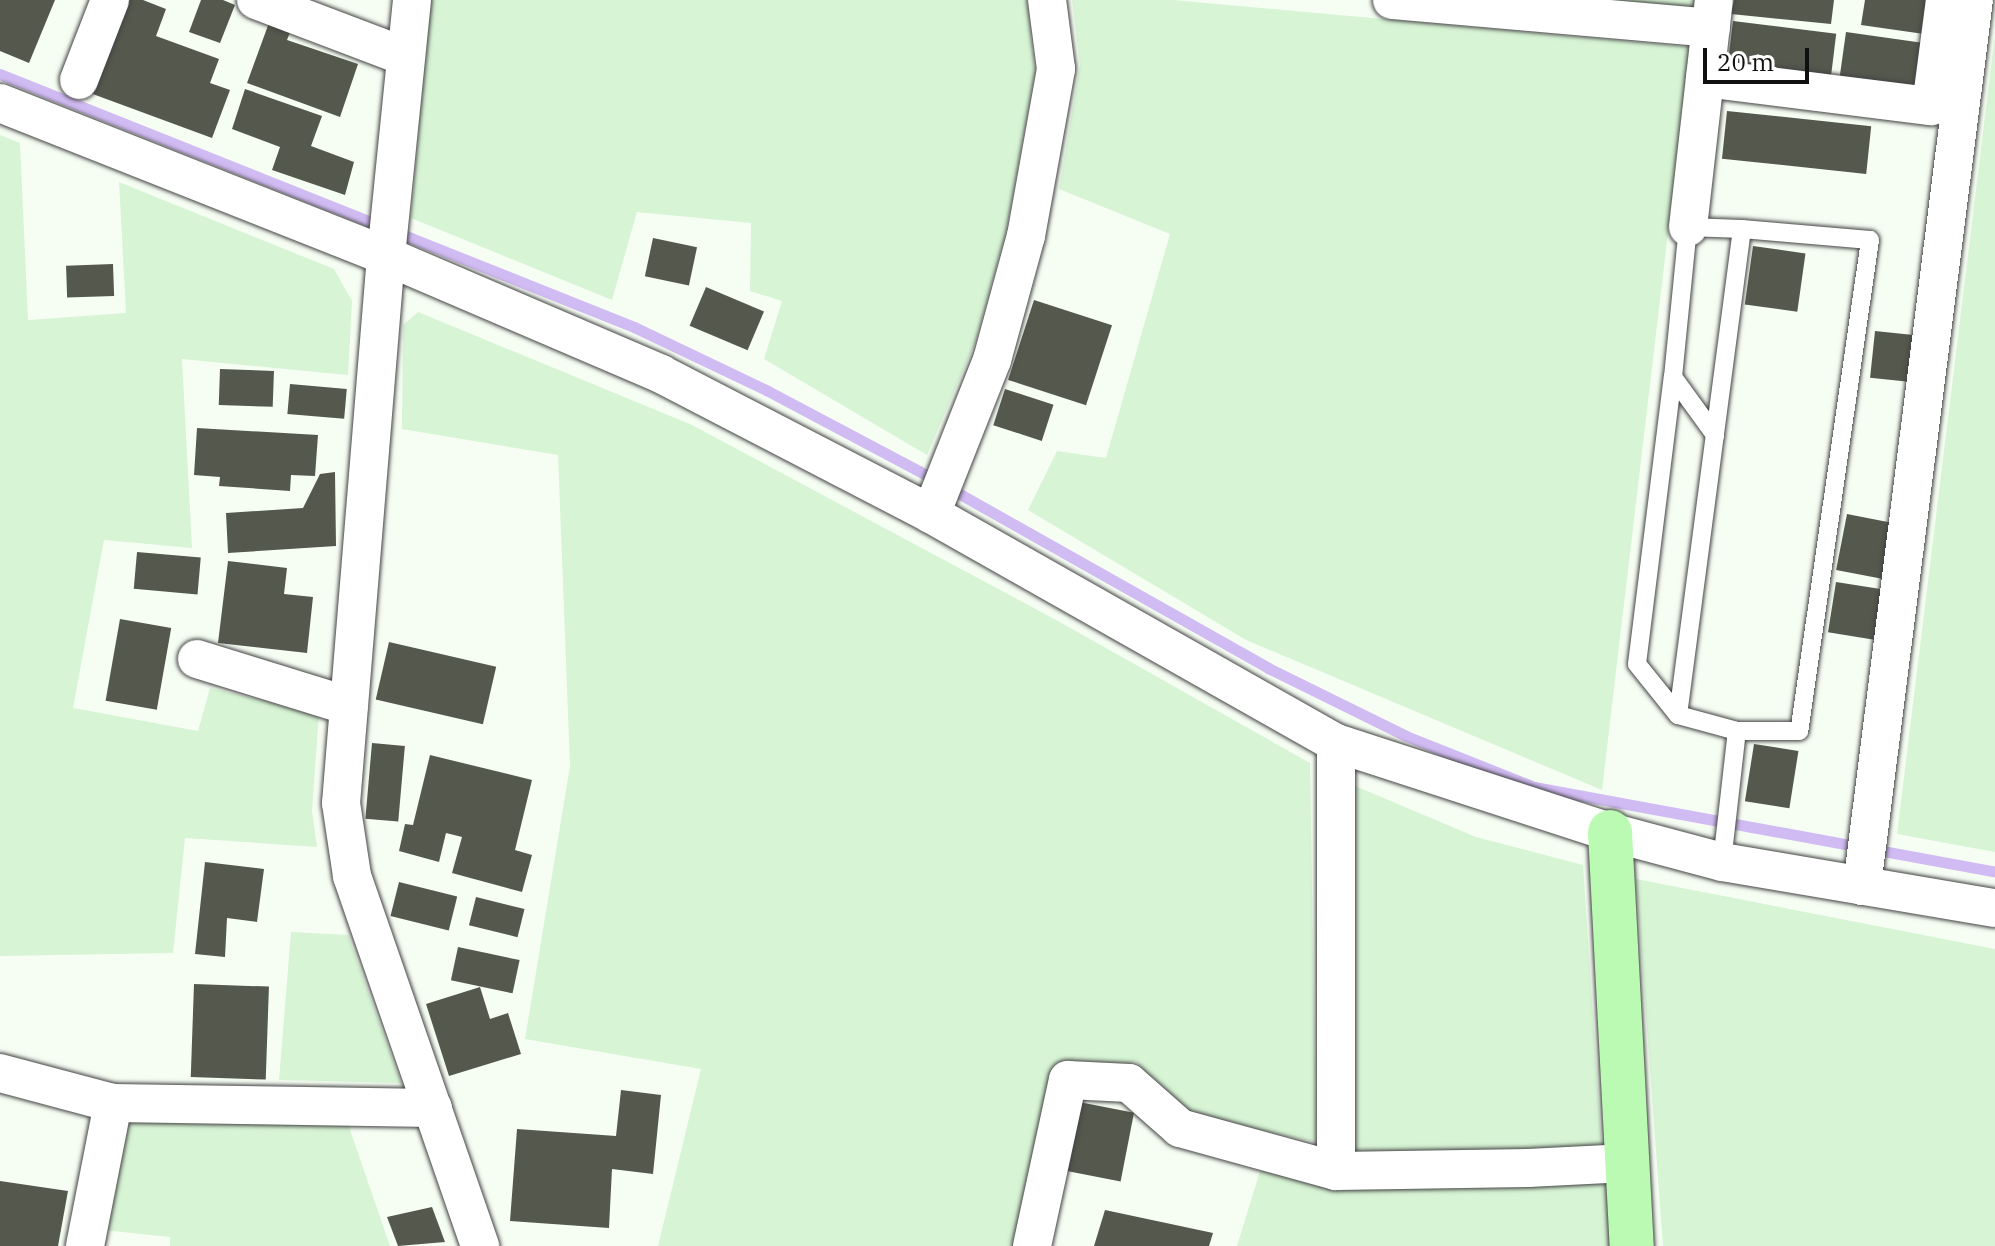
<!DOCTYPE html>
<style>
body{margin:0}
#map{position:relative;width:1995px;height:1246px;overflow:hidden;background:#f6fef4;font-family:"IBM Plex Serif",serif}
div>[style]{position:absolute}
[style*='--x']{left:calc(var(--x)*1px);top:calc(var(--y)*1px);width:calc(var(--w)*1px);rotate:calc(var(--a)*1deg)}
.farmland>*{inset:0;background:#d7f4d5}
.stream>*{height:11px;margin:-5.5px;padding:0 5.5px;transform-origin:5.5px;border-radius:5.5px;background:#d1bbf3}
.building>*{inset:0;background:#54584d;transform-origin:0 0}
.roads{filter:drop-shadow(0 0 2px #434343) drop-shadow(0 0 2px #434343)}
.lane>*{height:18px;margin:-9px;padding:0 9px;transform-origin:9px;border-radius:9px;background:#fff}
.street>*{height:38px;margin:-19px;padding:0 19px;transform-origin:19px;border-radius:19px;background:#fff}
.secondary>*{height:44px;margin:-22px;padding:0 22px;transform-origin:22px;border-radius:22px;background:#bafab3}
span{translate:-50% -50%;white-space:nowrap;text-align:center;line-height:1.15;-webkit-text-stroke:8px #fff;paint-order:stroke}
.scale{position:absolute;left:1703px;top:48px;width:106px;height:36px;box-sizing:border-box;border:4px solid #101010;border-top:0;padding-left:10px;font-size:24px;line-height:28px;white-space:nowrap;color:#101010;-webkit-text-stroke:6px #fff;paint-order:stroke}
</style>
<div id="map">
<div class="farmland">
<div style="clip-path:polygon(430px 0,1027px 0,1035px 73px,1007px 228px,975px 343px,927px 455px,764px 359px,782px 301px,750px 291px,751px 223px,637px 212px,612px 300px,411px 218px)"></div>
<div style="clip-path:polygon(1072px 0,1173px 0,1690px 47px,1602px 790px,1246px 640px,1028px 510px,1057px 451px,1106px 458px,1170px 234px,1059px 189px,1080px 65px)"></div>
<div style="clip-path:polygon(1538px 0,1700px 0,1698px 12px)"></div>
<div style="clip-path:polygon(1995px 35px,1995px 852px,1897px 834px)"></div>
<div style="clip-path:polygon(0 135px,20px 143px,28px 320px,126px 313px,119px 182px,334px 269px,352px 301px,348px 375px,182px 359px,192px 548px,104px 540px,73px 708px,198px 731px,210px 688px,319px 714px,312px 811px,317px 847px,185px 838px,173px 953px,0 956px)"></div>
<div style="clip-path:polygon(418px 312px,692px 425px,1058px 621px,1310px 763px,1316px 1142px,1188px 1115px,1136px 1062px,1057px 1070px,1015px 1246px,658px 1246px,701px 1069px,525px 1039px,570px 766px,558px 455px,402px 429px,403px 325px)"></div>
<div style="clip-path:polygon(1348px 783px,1476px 837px,1583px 865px,1602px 1152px,1352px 1164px)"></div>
<div style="clip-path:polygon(1636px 879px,1995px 949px,1995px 1246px,1663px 1246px)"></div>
<div style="clip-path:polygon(291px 932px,348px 935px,401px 1083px,279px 1080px)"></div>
<div style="clip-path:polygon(128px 1118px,347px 1121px,390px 1246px,170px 1246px,170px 1237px,103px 1230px)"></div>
<div style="clip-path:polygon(1260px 1171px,1347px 1187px,1609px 1179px,1610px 1246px,1237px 1246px)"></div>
</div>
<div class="stream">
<div style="--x:0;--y:74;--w:683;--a:21.75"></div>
<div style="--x:634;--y:327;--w:148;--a:25.5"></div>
<div style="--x:768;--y:391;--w:171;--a:27.9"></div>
<div style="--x:919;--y:471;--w:401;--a:29.4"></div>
<div style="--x:1268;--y:668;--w:154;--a:26.2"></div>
<div style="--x:1406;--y:736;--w:138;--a:21.7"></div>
<div style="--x:1534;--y:787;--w:469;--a:10.4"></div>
</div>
<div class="building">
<div style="clip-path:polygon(0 0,55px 0,29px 63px,0 51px)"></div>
<div style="clip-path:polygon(125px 0,143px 0,166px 9px,156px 36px,219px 59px,210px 83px,230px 90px,212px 138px,90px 93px)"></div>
<div style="clip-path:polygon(201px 0,223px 0,235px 5px,220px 43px,189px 32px)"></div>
<div style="clip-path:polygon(1734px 0,1834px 0,1831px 24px,1731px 14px)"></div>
<div style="clip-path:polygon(1865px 0,1930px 0,1924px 34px,1861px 25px)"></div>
<div style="clip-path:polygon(270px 20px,292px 27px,287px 40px,358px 64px,340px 117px,247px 83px)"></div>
<div style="left:1733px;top:21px;width:104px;height:46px;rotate:7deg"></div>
<div style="left:1846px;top:32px;width:82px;height:51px;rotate:8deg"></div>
<div style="clip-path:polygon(245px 89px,322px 116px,311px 146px,354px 162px,345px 195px,272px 170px,280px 147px,232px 129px)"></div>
<div style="left:1727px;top:111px;width:145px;height:48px;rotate:6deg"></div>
<div style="left:653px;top:238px;width:45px;height:39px;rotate:12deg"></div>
<div style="left:1753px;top:246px;width:53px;height:59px;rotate:8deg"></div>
<div style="left:113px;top:264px;width:32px;height:47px;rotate:88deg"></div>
<div style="left:706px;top:287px;width:63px;height:42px;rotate:23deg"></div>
<div style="left:1034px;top:300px;width:82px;height:84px;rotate:18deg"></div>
<div style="left:1875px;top:331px;width:41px;height:47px;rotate:6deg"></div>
<div style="left:220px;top:369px;width:54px;height:36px;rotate:2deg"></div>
<div style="left:290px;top:384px;width:57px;height:30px;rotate:5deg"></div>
<div style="left:1005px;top:389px;width:51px;height:38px;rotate:18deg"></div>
<div style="clip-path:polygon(197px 428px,318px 435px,315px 476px,291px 475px,290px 491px,219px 486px,220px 477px,194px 475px)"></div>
<div style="clip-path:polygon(335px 472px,336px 546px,228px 553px,226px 513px,303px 508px,320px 474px)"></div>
<div style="left:1847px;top:514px;width:48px;height:57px;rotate:11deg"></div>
<div style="left:137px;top:552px;width:64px;height:37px;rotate:5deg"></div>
<div style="clip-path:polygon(228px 561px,287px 568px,284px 594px,313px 597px,307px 653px,218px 643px)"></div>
<div style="left:1836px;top:582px;width:53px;height:51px;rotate:9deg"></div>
<div style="left:120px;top:619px;width:52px;height:83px;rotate:10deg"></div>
<div style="left:389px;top:642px;width:110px;height:59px;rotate:13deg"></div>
<div style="left:372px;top:743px;width:33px;height:76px;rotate:5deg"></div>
<div style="left:1754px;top:744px;width:45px;height:58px;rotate:9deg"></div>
<div style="clip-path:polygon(430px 755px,532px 780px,515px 850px,532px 855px,522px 892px,452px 873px,462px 837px,446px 833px,439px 862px,399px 851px,405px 824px,413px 825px)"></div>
<div style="clip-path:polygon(205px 862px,264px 869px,257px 922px,227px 918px,225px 957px,195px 954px)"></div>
<div style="left:399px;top:882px;width:60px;height:35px;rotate:14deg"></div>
<div style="left:476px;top:897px;width:50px;height:29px;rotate:14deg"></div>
<div style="left:458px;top:947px;width:63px;height:34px;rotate:12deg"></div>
<div style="left:194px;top:984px;width:75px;height:93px;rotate:2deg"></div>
<div style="clip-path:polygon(480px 987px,490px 1019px,508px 1013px,521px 1054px,449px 1076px,426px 1004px)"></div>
<div style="clip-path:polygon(621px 1090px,661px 1095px,653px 1174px,612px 1169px,609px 1228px,510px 1221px,517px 1129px,616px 1136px)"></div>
<div style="left:1079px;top:1102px;width:56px;height:70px;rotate:11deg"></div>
<div style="clip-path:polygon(0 1181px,68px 1191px,58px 1246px,0 1246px)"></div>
<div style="clip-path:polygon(432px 1207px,445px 1242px,398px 1246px,387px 1217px)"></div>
<div style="clip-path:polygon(1105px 1210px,1213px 1233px,1209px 1246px,1094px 1246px)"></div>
</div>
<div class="roads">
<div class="lane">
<div style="--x:1673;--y:377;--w:151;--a:-84.3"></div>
<div style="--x:1688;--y:227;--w:54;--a:2.1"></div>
<div style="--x:1678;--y:715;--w:65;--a:-128.8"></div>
<div style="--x:1637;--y:664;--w:289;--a:-82.9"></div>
<div style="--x:1673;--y:377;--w:72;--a:54.1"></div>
<div style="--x:1722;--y:862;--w:132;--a:-83.5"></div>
<div style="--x:1737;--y:731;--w:61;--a:-164.8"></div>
<div style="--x:1678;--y:715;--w:490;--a:-82.5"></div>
<div style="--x:1742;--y:229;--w:128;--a:4.9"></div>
<div style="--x:1870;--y:240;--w:496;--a:98.2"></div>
<div style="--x:1799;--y:731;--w:62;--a:180"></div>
</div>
<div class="street">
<div style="--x:256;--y:0;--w:160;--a:20.8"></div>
<div style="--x:412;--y:0;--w:257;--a:95.8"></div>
<div style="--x:386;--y:256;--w:549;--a:94.7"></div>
<div style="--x:341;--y:803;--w:74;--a:81.4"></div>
<div style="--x:352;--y:876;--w:392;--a:70.9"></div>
<div style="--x:1392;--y:0;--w:320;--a:5"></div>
<div style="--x:1705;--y:78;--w:228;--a:7.1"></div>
<div style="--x:1931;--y:106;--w:107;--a:-82.5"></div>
<div style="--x:79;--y:80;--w:86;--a:-68.8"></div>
<div style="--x:0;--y:103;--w:415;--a:21.6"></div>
<div style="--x:386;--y:256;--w:299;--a:23.2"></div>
<div style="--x:661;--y:374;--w:304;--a:27.4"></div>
<div style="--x:931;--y:514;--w:465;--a:29.5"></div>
<div style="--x:1336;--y:743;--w:288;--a:18"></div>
<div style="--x:1610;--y:832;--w:116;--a:15"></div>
<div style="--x:1722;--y:862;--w:277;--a:9.6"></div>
<div style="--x:1688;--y:227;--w:228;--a:-83.5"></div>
<div style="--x:931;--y:514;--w:166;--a:-68.4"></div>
<div style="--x:992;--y:360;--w:129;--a:-74.7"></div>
<div style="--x:1026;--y:236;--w:170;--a:-79.8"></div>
<div style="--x:1056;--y:69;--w:70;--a:-97.4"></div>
<div style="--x:197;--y:659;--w:159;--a:17.2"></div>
<div style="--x:1862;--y:886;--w:893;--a:-82.8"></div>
<div style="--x:0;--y:1073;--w:117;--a:14.9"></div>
<div style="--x:113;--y:1103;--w:320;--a:0.9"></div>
<div style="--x:1336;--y:1171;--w:192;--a:-0.9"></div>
<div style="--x:1528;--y:1168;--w:99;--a:-2.9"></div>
<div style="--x:85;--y:1246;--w:146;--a:-78.9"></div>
<div style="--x:1032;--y:1246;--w:170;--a:-77.8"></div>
<div style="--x:1068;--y:1080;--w:61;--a:2.8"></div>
<div style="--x:1129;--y:1083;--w:68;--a:41.4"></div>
<div style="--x:1180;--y:1128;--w:162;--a:15.4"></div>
<div style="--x:1336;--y:1171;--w:428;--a:-90"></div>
</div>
<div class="secondary">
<div style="--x:1610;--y:832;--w:415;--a:87"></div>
</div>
</div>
<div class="scale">20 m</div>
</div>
